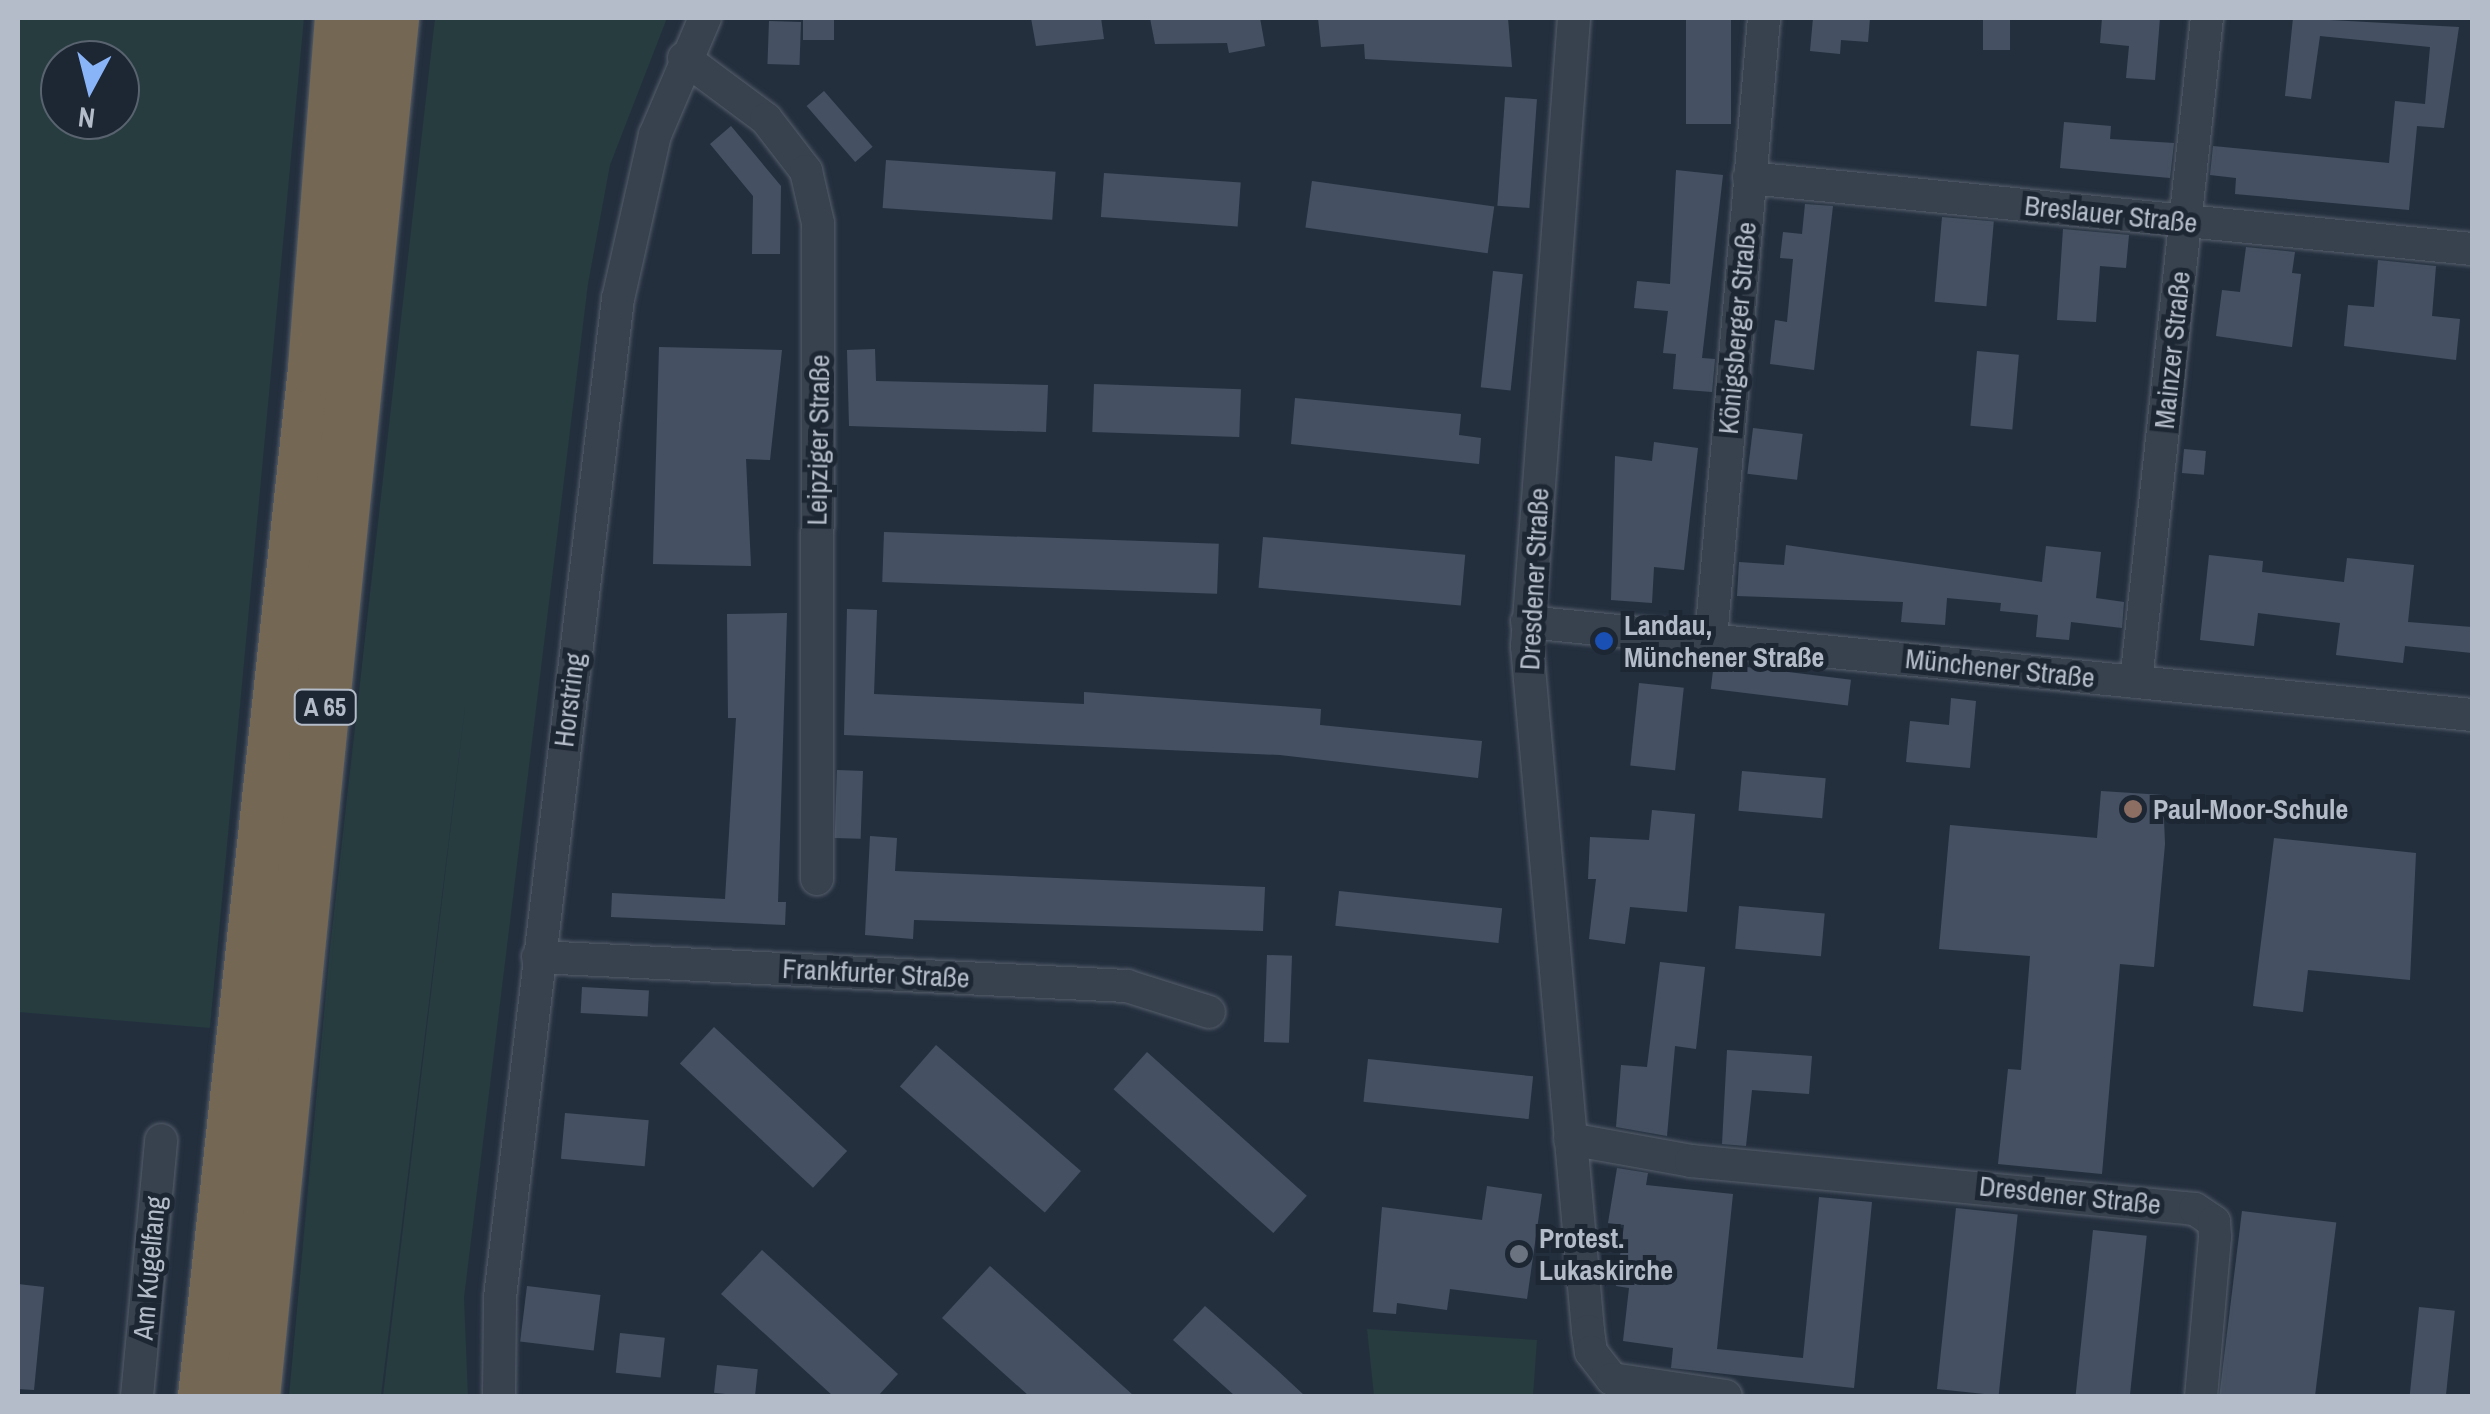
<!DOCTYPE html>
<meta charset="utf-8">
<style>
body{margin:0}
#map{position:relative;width:2490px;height:1414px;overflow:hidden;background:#242f3e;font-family:"Archivo Narrow",sans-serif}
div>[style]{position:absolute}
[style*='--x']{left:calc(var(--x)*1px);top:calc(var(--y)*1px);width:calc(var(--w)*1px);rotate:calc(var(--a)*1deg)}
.green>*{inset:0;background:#263c3f}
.building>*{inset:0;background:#455162;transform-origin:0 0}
.roads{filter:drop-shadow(0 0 2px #565f6c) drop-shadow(0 0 2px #565f6c)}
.street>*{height:32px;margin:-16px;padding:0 16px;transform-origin:16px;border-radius:16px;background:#38414e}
.highway>*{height:55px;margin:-27.5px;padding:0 27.5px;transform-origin:27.5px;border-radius:27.5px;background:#746855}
.dots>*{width:28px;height:28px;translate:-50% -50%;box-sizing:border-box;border:5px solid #1d2633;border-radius:50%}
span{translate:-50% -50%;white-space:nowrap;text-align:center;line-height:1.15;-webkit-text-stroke:10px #1d2633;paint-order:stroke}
.shield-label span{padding:2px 8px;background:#1d2633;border:2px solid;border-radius:8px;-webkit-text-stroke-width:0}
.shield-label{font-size:25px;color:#b4bcc9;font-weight:700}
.street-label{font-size:28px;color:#b4bcc9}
.poi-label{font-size:28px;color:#b4bcc9;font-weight:700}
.left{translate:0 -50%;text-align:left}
.frame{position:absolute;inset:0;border:20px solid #b4bcc9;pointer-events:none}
.north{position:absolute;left:40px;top:40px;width:100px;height:100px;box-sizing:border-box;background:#1d2633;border:2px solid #59626f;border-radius:50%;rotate:187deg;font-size:28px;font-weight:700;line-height:40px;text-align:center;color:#b4bcc9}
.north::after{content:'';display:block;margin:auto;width:35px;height:45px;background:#8ab4f8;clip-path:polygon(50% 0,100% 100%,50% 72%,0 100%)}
</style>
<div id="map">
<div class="green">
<div style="clip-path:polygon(evenodd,18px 18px,304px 18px,210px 1028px,18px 1012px,18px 18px,60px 60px,120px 60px,120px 120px,60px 120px,60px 60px)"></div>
<div style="clip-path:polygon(435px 18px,667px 18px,610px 165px,588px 284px,464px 1298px,468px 1396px,383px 1396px,466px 699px,381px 1396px,289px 1396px,330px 948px)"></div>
<div style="clip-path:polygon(1367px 1329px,1537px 1340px,1533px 1396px,1374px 1396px)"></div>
</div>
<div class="building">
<div style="left:803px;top:18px;width:31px;height:22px"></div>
<div style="clip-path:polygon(1031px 18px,1101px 18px,1104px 39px,1036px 46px)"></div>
<div style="clip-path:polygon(1150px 18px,1260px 18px,1265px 46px,1229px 53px,1227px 43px,1155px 44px)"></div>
<div style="clip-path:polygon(1318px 18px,1508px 18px,1512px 67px,1365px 59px,1364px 44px,1321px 47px)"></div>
<div style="left:1686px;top:18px;width:45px;height:106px"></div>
<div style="clip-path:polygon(1813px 18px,1870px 18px,1868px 42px,1841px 40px,1840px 54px,1810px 51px)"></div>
<div style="left:1983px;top:18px;width:27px;height:32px"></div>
<div style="clip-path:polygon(2102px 18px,2160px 18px,2155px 80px,2126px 78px,2129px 46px,2100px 43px)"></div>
<div style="clip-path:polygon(2293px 18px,2459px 27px,2444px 128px,2417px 126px,2409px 210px,2235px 194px,2236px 178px,2210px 175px,2213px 146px,2389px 163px,2395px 101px,2425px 104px,2430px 47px,2320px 36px,2311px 99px,2285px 96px)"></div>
<div style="left:769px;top:21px;width:32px;height:43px;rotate:2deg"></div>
<div style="left:824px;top:91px;width:74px;height:23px;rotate:49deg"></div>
<div style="left:1505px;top:97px;width:32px;height:109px;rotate:4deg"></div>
<div style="clip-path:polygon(2064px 122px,2111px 126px,2110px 139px,2174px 143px,2170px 178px,2060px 168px)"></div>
<div style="clip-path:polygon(731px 126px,781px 186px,780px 254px,752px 254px,753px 196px,710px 144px)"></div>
<div style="left:886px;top:160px;width:170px;height:48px;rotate:4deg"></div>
<div style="clip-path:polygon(1676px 170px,1723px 175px,1702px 358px,1715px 359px,1712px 392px,1673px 389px,1676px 354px,1663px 353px,1668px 311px,1634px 308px,1637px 281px,1670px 284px)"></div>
<div style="left:1104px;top:173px;width:137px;height:44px;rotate:4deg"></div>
<div style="left:1312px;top:181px;width:184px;height:47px;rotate:8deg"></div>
<div style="clip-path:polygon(1805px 204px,1833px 206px,1814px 370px,1770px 364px,1775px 320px,1787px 322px,1793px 259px,1780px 258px,1783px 232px,1802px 234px)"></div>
<div style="left:1942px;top:217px;width:52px;height:85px;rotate:5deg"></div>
<div style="clip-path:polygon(2063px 229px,2129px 235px,2126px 268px,2100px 266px,2096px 322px,2057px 320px)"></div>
<div style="clip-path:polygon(2246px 247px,2295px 252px,2292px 273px,2301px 274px,2292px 347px,2216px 336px,2222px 290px,2240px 292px)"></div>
<div style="clip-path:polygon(2378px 260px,2436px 266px,2432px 316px,2460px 319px,2456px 360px,2344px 346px,2348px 305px,2374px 307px)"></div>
<div style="left:1493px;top:271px;width:30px;height:117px;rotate:6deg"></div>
<div style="clip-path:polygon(659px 347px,782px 350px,770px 460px,746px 459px,751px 566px,653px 564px)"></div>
<div style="clip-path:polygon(875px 349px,876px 381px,1048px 385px,1046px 432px,849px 426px,847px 350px)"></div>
<div style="left:1977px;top:351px;width:42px;height:75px;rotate:5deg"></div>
<div style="left:1094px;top:384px;width:147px;height:48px;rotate:2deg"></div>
<div style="clip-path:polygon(1295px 398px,1461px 414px,1459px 435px,1481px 438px,1479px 464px,1291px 444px)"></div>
<div style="left:1753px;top:428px;width:50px;height:46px;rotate:7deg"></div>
<div style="clip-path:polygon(1654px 442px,1698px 448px,1684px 570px,1654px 567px,1652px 603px,1611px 600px,1615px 456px,1652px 461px)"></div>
<div style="left:2184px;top:449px;width:22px;height:24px;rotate:5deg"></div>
<div style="left:884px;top:532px;width:335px;height:50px;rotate:2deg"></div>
<div style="left:1263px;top:537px;width:203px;height:51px;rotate:5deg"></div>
<div style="clip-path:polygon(1786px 545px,2042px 582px,2046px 546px,2101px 552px,2096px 598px,2124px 602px,2122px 628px,2071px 622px,2069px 640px,2036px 637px,2038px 615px,2000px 611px,2001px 603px,1947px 598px,1945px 625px,1901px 622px,1903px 602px,1737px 596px,1739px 562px,1784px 565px)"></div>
<div style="clip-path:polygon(2209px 555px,2263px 561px,2262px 572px,2344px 582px,2347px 558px,2414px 565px,2408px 622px,2472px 627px,2472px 653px,2405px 646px,2403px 663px,2336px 655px,2340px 623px,2258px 613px,2254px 646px,2200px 640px)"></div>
<div style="clip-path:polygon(847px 609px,877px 610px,874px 694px,1084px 704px,1084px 692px,1321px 709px,1320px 725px,1482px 741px,1478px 778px,1280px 755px,844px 735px)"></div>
<div style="clip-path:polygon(787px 613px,778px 902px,786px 902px,785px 925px,611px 917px,612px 893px,725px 899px,736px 718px,728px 718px,727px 614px)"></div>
<div style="left:1714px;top:663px;width:138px;height:26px;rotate:7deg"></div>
<div style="left:1639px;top:683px;width:45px;height:83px;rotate:6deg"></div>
<div style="clip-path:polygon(1951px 698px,1976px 701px,1970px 768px,1906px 762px,1910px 721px,1949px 725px)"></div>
<div style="left:837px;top:770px;width:26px;height:68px;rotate:2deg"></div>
<div style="left:1742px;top:771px;width:84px;height:40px;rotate:5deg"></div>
<div style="clip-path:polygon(2101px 791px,2163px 795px,2165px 844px,2154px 967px,2120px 964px,2102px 1174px,1998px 1164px,2008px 1069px,2021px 1070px,2030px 956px,1939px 949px,1950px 825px,2097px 838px)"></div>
<div style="clip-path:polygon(1652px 810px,1695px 814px,1687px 912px,1630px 907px,1625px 944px,1589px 939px,1596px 879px,1588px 879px,1590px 837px,1649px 840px)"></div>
<div style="clip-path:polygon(870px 836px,897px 838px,895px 871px,1265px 887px,1263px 931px,914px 920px,913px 939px,865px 935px)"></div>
<div style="clip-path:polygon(2274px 838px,2416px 853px,2410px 980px,2308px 970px,2303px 1012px,2253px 1006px)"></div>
<div style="left:1339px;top:891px;width:164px;height:35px;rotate:6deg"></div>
<div style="left:1739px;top:906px;width:86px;height:43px;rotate:5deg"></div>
<div style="left:1267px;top:955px;width:25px;height:87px;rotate:2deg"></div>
<div style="clip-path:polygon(1660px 962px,1705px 967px,1696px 1049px,1675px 1046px,1667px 1136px,1616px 1127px,1621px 1065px,1647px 1067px)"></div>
<div style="left:582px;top:987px;width:67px;height:26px;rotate:3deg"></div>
<div style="left:714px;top:1027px;width:182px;height:50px;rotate:43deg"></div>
<div style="left:936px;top:1045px;width:192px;height:55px;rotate:41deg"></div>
<div style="clip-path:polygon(1727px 1050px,1812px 1056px,1809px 1094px,1752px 1090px,1746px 1146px,1722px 1144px)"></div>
<div style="left:1147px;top:1052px;width:215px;height:50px;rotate:42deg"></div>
<div style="left:1368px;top:1059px;width:166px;height:43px;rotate:6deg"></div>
<div style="left:565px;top:1113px;width:84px;height:46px;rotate:5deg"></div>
<div style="clip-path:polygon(1617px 1168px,1648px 1173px,1646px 1185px,1733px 1194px,1717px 1349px,1803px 1358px,1819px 1197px,1872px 1202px,1854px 1388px,1671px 1368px,1673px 1348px,1623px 1341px,1629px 1288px,1616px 1286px,1624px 1225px,1608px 1223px)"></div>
<div style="clip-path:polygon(1487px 1186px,1542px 1194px,1527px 1299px,1450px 1289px,1447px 1310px,1397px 1303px,1396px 1314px,1373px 1312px,1382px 1207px,1482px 1220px)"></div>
<div style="left:1956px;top:1208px;width:62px;height:182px;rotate:6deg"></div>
<div style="left:2242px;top:1211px;width:95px;height:186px;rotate:7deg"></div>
<div style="left:2093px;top:1230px;width:54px;height:167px;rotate:6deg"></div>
<div style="clip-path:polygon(762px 1250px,898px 1374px,878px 1396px,833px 1396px,721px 1294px)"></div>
<div style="clip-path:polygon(990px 1266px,1081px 1348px,1134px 1396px,1029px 1396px,942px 1318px)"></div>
<div style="clip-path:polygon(18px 1284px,44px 1287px,34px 1390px,18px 1389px)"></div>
<div style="left:527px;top:1286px;width:74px;height:56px;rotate:7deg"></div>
<div style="clip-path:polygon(1205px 1306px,1276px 1369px,1305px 1396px,1235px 1396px,1173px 1340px)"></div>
<div style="left:2419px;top:1307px;width:36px;height:90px;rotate:6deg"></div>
<div style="left:620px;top:1333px;width:45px;height:40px;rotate:6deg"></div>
<div style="left:717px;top:1365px;width:41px;height:28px;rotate:6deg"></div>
</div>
<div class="roads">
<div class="street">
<div style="--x:1574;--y:18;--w:630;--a:94.28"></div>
<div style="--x:1527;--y:646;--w:688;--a:84.91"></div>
<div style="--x:1588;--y:1331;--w:21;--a:82"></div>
<div style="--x:1591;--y:1352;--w:34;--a:52"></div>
<div style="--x:1612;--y:1379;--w:115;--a:8.5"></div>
<div style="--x:684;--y:58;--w:102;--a:36.6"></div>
<div style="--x:766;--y:119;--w:66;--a:52.4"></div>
<div style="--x:806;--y:171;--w:53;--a:77"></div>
<div style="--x:818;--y:223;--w:656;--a:90.09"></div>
<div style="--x:1749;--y:178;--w:726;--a:5.61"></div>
<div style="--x:1527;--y:622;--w:950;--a:5.62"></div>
<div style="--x:1711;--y:639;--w:623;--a:-85.12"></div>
<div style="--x:2136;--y:682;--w:668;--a:-83.9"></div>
<div style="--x:538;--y:957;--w:590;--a:2.82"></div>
<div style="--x:1127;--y:986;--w:86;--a:17.6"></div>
<div style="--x:1570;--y:1139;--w:123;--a:10.3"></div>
<div style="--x:1691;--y:1161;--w:506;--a:5.44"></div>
<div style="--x:2195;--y:1209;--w:23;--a:34"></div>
<div style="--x:2214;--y:1222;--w:15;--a:86"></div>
<div style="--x:2215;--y:1237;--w:160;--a:95"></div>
<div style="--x:137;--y:1396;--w:257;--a:-84.6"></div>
<div style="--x:499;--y:1396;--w:99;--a:-89.4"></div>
<div style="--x:500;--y:1297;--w:1005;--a:-83.26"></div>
<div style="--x:618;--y:299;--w:168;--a:-77.3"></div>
<div style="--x:655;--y:135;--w:127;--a:-66.9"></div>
</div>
<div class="highway">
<div style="--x:205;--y:1396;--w:1034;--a:-83.89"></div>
<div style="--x:315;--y:368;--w:351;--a:-85.6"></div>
<div style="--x:252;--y:1396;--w:1385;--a:-84.24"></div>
</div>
</div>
<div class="dots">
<div style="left:1604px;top:641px;background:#1a4fb4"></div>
<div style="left:2133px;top:809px;background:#8d6e63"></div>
<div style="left:1519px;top:1254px;background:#6b7280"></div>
</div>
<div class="shield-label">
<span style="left:325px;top:707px">A 65</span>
</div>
<div class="street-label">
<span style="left:2111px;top:214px;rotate:6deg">Breslauer Straße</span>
<span style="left:1737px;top:328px;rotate:-85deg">Königsberger Straße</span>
<span style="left:2172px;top:350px;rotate:-84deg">Mainzer Straße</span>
<span style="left:818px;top:440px;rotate:-89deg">Leipziger Straße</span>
<span style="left:1534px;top:579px;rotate:-87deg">Dresdener Straße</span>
<span style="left:2000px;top:668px;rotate:6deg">Münchener Straße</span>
<span style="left:569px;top:700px;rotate:-83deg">Horstring</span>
<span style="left:876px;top:973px;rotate:3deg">Frankfurter Straße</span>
<span style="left:2070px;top:1195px;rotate:6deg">Dresdener Straße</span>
<span style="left:149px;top:1268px;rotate:-85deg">Am Kugelfang</span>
</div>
<div class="poi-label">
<span class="left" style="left:1624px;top:641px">Landau,<br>Münchener Straße</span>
<span class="left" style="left:2153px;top:809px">Paul-Moor-Schule</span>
<span class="left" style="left:1539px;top:1254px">Protest.<br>Lukaskirche</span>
</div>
<div class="frame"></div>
<div class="north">N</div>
</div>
